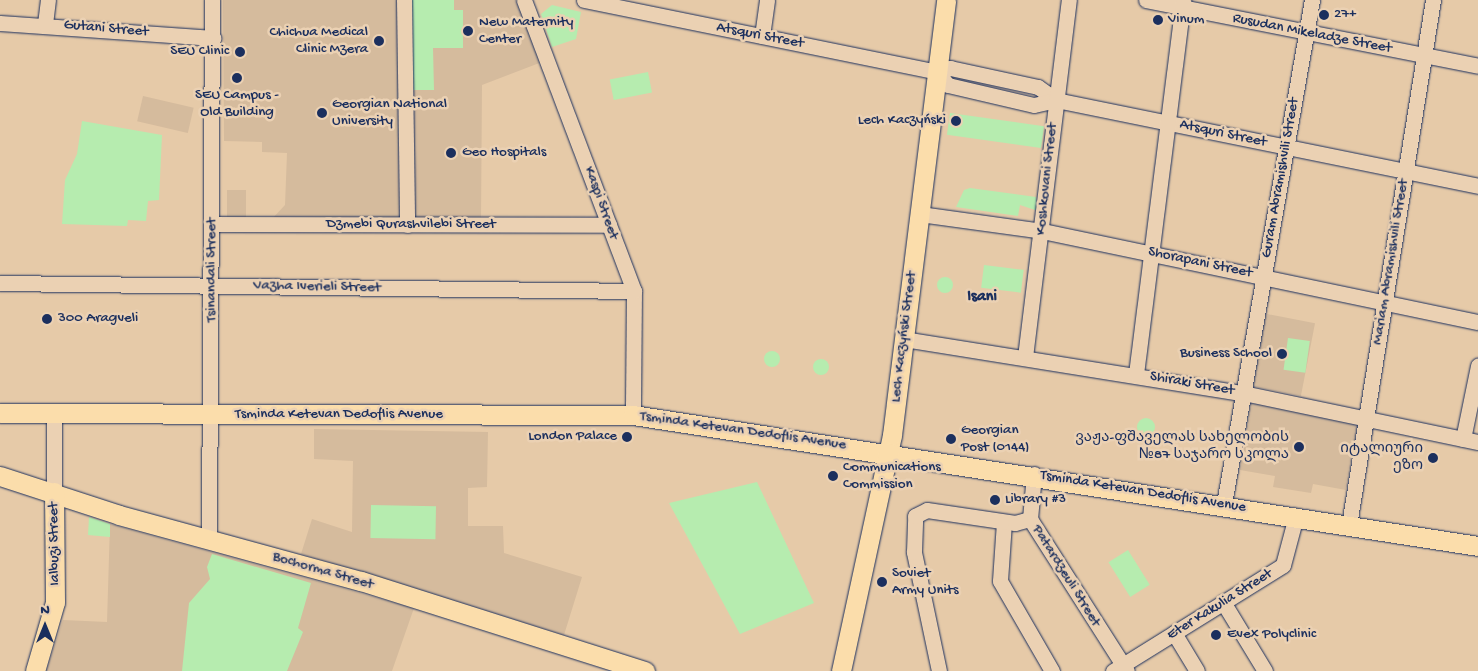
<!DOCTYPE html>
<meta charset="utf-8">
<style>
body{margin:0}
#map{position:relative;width:1478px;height:671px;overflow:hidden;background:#e6caa8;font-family:"Gochi Hand","Noto Sans Georgian",sans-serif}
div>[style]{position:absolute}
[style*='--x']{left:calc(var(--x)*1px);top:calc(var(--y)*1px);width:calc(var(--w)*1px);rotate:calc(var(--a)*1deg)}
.built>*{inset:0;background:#d5bb9d;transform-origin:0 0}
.green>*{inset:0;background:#b6ecaf;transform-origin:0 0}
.round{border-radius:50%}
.roads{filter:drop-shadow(0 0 1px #1b2f5e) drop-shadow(0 0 1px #1b2f5e)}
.minor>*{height:15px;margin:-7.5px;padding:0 7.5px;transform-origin:7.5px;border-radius:7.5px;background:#ebd1b3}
.major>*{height:19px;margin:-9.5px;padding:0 9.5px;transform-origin:9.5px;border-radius:9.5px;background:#fbddab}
.dots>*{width:14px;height:14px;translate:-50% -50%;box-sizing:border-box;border:2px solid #ebd1b3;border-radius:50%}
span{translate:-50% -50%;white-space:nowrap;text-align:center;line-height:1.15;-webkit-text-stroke:5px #ebd1b3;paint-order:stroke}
.poi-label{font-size:15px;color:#1b2f5e}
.left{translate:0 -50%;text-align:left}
.right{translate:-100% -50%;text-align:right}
.street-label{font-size:15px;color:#1b2f5e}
.neighbourhood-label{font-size:16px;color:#1b2f5e;font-weight:700}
.north{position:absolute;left:20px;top:601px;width:50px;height:50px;-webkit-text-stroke:4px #ebd1b3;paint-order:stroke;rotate:0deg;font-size:14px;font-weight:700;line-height:20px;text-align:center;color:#1b2f5e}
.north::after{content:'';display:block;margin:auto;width:18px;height:22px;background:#1b2f5e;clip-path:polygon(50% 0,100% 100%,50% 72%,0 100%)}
</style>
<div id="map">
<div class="built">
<div style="clip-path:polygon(223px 0,516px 0,542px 62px,482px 85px,481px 221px,271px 220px,285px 205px,287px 153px,262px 152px,262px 142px,224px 141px)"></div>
<div style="left:143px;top:96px;width:52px;height:26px;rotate:13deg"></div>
<div style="left:227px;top:190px;width:19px;height:27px"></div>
<div style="left:1262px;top:313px;width:54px;height:74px;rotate:11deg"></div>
<div style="clip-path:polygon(1251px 403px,1358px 424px,1346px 490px,1313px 484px,1311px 493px,1273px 487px,1275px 476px,1240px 470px)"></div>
<div style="clip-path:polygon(314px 429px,488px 432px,487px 487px,468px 488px,468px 526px,503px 526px,504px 553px,582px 577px,564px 635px,301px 554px,312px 519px,352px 532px,353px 461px,314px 459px)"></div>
<div style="clip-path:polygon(110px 524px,414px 608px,392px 671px,46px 671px,63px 620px,107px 622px)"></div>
</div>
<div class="green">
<div style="clip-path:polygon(410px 0,454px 0,454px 10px,463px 10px,463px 48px,433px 48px,434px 90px,411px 90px)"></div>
<div style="clip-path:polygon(552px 5px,581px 12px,576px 39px,552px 47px,541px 14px)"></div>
<div style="left:648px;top:72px;width:21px;height:39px;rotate:79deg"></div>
<div style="left:950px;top:113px;width:95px;height:22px;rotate:8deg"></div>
<div style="clip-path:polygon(82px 121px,162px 135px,159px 200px,148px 201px,146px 221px,128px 220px,127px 226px,62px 224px,65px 180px,77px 154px)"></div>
<div style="clip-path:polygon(970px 188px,1036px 197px,1038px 211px,1020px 205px,1018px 216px,956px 207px,964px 190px)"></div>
<div style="left:984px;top:265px;width:40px;height:23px;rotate:7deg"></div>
<div class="round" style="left:937px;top:277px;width:16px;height:16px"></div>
<div style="left:1288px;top:338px;width:22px;height:32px;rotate:8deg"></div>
<div class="round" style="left:764px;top:351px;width:16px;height:16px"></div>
<div class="round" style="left:813px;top:359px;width:16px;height:16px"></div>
<div class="round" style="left:1137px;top:418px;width:18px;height:18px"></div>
<div style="clip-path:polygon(757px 482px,814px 603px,740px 634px,669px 503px)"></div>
<div style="left:371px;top:505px;width:65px;height:33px;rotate:1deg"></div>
<div style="clip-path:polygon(89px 517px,110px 524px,110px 537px,88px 535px)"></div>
<div style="left:1128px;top:550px;width:41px;height:23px;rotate:58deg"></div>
<div style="clip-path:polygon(212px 554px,311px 583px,298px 628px,303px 632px,287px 671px,182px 671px,189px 603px,210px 579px,207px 567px)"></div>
</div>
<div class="roads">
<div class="minor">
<div style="--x:404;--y:0;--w:225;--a:89.2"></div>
<div style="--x:524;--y:0;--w:311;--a:69.3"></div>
<div style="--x:634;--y:291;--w:124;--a:90.5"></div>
<div style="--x:584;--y:0;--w:360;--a:11.5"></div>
<div style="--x:937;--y:72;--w:14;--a:-17"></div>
<div style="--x:950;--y:68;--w:90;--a:12.2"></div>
<div style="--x:1038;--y:87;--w:22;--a:36"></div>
<div style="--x:1146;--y:0;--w:338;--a:11.2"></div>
<div style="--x:0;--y:23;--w:214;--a:4"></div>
<div style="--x:45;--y:24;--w:24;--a:-83"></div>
<div style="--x:762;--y:36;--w:36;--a:-82"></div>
<div style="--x:937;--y:72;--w:17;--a:50"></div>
<div style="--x:948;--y:85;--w:88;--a:13.1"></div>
<div style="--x:1034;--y:105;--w:23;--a:-13"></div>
<div style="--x:1056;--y:100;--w:431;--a:11.5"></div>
<div style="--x:920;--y:214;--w:123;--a:7.9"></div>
<div style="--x:1042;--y:231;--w:445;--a:11.8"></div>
<div style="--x:212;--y:224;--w:397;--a:0.1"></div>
<div style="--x:0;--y:283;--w:634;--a:0.72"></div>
<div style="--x:904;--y:339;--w:348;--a:9.1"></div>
<div style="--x:1248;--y:394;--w:235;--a:11.8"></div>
<div style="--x:1025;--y:357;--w:360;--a:-83"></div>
<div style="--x:1136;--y:374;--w:377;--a:-82.8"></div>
<div style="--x:54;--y:413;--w:79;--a:90"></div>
<div style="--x:1463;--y:439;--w:75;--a:-78.4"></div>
<div style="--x:1034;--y:474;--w:45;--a:95.1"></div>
<div style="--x:1030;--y:519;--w:180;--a:57.5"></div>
<div style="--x:1224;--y:504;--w:512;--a:-80.1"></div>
<div style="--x:1004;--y:522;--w:59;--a:93.9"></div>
<div style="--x:1000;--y:581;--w:104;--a:60"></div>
<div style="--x:1349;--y:525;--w:532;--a:-80.91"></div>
<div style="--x:209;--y:539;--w:539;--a:-89.68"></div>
<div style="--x:1223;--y:602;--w:81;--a:58.7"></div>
<div style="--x:1174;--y:633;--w:44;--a:58.8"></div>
<div style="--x:939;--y:671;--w:122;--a:-101.9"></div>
<div style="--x:914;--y:552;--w:36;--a:-88"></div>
<div style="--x:915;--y:516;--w:13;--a:-27"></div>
<div style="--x:927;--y:510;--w:89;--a:8.4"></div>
<div style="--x:1015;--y:523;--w:16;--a:-15"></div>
<div style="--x:1113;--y:671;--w:200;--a:-31.9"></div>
<div style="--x:1283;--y:565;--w:51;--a:-75.1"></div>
</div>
<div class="major">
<div style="--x:0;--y:413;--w:633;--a:0.18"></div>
<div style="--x:633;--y:415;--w:855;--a:8.81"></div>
<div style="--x:0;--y:476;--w:125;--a:18.1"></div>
<div style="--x:119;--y:515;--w:251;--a:15.3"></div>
<div style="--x:361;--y:581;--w:298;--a:17.6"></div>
<div style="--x:35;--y:671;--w:72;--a:-73.8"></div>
<div style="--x:55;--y:602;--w:110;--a:-90.5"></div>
<div style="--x:841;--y:671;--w:241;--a:-77.8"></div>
<div style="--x:892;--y:435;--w:438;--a:-82.9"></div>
</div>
</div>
<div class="dots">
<div style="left:1324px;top:15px;background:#1b2f5e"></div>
<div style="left:1158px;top:20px;background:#1b2f5e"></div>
<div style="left:468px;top:31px;background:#1b2f5e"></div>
<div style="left:379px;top:41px;background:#1b2f5e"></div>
<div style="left:240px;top:52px;background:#1b2f5e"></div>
<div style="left:237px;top:78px;background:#1b2f5e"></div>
<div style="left:322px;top:113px;background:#1b2f5e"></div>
<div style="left:956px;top:121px;background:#1b2f5e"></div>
<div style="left:451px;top:153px;background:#1b2f5e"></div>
<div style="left:47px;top:319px;background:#1b2f5e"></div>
<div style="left:1282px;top:354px;background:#1b2f5e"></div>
<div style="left:627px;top:437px;background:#1b2f5e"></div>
<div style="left:951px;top:439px;background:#1b2f5e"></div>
<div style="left:1299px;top:447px;background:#1b2f5e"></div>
<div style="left:1433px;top:458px;background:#1b2f5e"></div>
<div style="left:833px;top:476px;background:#1b2f5e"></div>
<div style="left:995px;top:500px;background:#1b2f5e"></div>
<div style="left:882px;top:582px;background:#1b2f5e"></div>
<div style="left:1216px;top:635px;background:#1b2f5e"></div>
</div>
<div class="poi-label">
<span class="left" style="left:1334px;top:15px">27+</span>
<span class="left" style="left:1168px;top:20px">Vinum</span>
<span class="left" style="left:479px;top:31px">New Maternity<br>Center</span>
<span class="right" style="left:368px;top:41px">Chichua Medical<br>Clinic Mzera</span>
<span class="right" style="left:229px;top:52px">SEU Clinic</span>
<span style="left:237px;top:104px">SEU Campus -<br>Old Building</span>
<span class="left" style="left:332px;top:113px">Georgian National<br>University</span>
<span class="right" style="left:946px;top:121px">Lech Kaczyński</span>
<span class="left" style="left:462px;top:153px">Geo Hospitals</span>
<span class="left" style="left:58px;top:319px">300 Aragveli</span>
<span class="right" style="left:1272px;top:354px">Business School</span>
<span class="left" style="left:961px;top:439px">Georgian<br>Post (0144)</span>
<span class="right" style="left:617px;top:437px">London Palace</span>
<span class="right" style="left:1289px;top:447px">ვაჟა-ფშაველას სახელობის<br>№87 საჯარო სკოლა</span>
<span class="right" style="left:1423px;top:458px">იტალიური<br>ეზო</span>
<span class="left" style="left:843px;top:476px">Communications<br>Commission</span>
<span class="left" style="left:1005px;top:500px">Library #3</span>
<span class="left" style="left:892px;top:582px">Soviet<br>Army Units</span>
<span class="left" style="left:1227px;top:635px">Evex Polyclinic</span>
</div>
<div class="street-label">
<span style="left:106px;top:29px;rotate:5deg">Gutani Street</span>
<span style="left:1312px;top:34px;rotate:11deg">Rusudan Mikeladze Street</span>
<span style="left:760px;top:36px;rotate:11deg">Atsquri Street</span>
<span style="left:1223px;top:134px;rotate:12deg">Atsquri Street</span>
<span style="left:1281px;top:178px;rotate:-80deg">Guram Abramishvili Street</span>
<span style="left:1047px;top:179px;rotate:-84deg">Koshkovani Street</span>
<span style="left:601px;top:203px;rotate:70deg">Kaspi Street</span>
<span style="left:411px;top:225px">Dzmebi Qurashvilebi Street</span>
<span style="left:1391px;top:262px;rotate:-81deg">Mariam Abramishvili Street</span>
<span style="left:1200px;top:263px;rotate:12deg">Shorapani Street</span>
<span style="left:212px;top:270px;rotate:-90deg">Tsinandali Street</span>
<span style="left:317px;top:287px;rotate:1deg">Vazha Iverieli Street</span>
<span style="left:904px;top:337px;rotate:-83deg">Lech Kaczyński Street</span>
<span style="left:1192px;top:384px;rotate:10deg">Shiraki Street</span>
<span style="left:339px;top:415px">Tsminda Ketevan Dedoflis Avenue</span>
<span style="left:743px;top:431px;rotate:8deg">Tsminda Ketevan Dedoflis Avenue</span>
<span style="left:1143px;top:492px;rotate:9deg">Tsminda Ketevan Dedoflis Avenue</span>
<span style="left:55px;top:544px;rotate:-91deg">Ialbuzi Street</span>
<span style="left:323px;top:571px;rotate:16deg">Bochorma Street</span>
<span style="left:1066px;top:576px;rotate:58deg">Patardzeuli Street</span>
<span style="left:1220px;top:605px;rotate:-32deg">Eter Kakulia Street</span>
</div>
<div class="neighbourhood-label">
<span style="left:982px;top:298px">Isani</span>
</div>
<div class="north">N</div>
</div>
